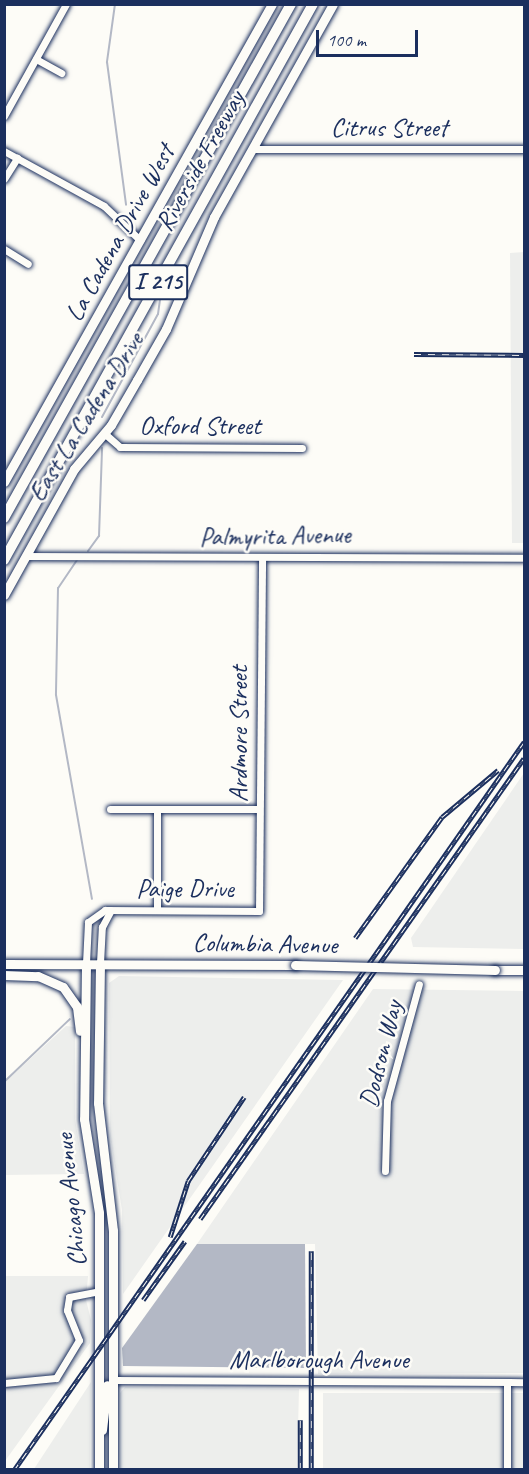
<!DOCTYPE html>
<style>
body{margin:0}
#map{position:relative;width:529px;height:1474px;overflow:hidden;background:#fdfcf7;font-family:Caveat,sans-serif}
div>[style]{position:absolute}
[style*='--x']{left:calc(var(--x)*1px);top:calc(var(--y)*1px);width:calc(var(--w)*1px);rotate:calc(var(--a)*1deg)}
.built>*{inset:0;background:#edeeec;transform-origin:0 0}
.water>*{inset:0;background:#b3b8c5}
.stream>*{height:2px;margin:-1px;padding:0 1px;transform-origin:1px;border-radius:1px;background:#b3b8c5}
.roads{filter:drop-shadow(0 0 2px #1b2f5e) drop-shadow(0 0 2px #1b2f5e)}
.minor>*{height:7px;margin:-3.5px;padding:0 3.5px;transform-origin:3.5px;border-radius:3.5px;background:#fdfcf7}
.major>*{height:9px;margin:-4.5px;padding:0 4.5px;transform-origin:4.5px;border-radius:4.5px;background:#fdfcf7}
.highway>*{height:10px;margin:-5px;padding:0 5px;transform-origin:5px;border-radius:5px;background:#fdfcf7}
.rail>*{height:4.5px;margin-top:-2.25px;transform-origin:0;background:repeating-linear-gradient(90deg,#fdfcf7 0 7px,#1b2f5e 0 14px);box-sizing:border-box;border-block:2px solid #1b2f5e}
.bridges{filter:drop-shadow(0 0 2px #1b2f5e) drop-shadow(0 0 2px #1b2f5e)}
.major-bridge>*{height:9px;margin:-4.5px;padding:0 4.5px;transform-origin:4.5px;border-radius:4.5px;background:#fdfcf7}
span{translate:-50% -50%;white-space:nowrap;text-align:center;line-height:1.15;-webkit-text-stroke:5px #fdfcf7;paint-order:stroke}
.shield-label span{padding:2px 4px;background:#fdfcf7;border:2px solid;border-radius:4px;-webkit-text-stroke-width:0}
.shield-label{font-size:24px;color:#1b2f5e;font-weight:700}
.street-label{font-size:26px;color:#1b2f5e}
.frame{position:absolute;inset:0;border:6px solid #1b2f5e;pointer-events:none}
.scale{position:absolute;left:316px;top:30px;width:102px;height:27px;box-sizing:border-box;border:3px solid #1b2f5e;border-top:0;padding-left:8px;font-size:18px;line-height:21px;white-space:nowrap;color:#1b2f5e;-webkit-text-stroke:4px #fdfcf7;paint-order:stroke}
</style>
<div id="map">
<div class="built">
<div style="clip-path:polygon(524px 252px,524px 543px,512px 543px,510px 253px)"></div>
<div style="clip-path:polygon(524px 773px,524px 949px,413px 947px,411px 938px)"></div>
<div style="clip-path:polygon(119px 976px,343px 980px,123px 1294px,122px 1210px,110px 1136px,109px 983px)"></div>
<div style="clip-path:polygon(373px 989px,524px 991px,524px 1373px,318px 1374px,315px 1244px,197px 1244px)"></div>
<div style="clip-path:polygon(66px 1026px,75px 1027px,75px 1119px,84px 1174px,5px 1175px,5px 1082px)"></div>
<div style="clip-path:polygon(5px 1276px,88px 1276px,86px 1300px,91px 1320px,90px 1343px,5px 1461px)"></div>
<div style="clip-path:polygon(91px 1382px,90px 1469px,34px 1469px)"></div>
<div style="clip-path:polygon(125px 1387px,299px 1389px,297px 1469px,120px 1469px,120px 1393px)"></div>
<div style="left:524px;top:1393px;width:76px;height:201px;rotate:90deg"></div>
</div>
<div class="water">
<div style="clip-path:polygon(197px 1244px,305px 1244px,306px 1368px,123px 1366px,122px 1348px)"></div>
</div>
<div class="stream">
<div style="--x:115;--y:4;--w:59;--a:97.9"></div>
<div style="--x:107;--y:62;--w:144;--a:82.4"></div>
<div style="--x:102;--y:417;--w:117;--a:-61.5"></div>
<div style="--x:158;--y:314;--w:15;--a:-82"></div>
<div style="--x:88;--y:551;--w:19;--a:-54"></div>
<div style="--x:99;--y:536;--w:88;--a:-88"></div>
<div style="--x:77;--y:560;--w:34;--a:124"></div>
<div style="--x:58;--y:588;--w:107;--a:91.1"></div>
<div style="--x:56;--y:695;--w:207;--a:80"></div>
<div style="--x:4;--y:1082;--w:91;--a:-43.7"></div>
</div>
<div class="roads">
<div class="minor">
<div style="--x:36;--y:59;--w:29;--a:29"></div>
<div style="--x:4;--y:116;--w:128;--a:-61"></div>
<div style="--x:253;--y:149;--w:271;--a:0"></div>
<div style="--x:4;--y:151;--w:114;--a:28.8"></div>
<div style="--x:104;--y:206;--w:50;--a:43.4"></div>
<div style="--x:4;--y:179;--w:25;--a:-58"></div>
<div style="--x:4;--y:249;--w:28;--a:32"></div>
<div style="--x:104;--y:433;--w:21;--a:41"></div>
<div style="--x:120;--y:447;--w:182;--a:0.3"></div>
<div style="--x:26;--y:556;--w:498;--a:0.2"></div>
<div style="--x:110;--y:809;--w:149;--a:0"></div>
<div style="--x:157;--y:809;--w:101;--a:90"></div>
<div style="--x:86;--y:963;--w:41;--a:-87.2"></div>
<div style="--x:88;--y:922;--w:21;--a:-35"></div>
<div style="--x:105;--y:910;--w:154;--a:0.4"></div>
<div style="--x:259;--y:911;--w:353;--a:-89.5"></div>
<div style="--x:100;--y:963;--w:36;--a:-87"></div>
<div style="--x:102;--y:927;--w:19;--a:-62"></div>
<div style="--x:385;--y:1171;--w:70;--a:-88.4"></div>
<div style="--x:387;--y:1101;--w:121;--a:-74.7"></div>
<div style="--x:113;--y:1380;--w:411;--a:0.3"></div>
<div style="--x:4;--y:1383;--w:52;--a:-5.5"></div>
<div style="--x:56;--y:1378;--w:44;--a:-58.8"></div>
<div style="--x:79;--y:1340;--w:32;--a:-112"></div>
<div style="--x:67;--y:1310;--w:13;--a:-81"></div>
<div style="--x:69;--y:1297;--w:31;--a:-11"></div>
<div style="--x:507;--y:1470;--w:88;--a:-90"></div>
</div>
<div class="major">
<div style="--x:4;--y:482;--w:548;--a:-60.72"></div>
<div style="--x:4;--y:595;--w:144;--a:-60.9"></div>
<div style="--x:74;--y:469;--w:57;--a:-49.9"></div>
<div style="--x:111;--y:425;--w:52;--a:-60"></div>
<div style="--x:137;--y:380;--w:59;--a:-60.4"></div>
<div style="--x:166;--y:329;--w:122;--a:-66.8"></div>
<div style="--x:214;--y:217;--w:244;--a:-60.8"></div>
<div style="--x:86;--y:963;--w:156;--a:90.7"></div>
<div style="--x:84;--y:1119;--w:95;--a:80.9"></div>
<div style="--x:99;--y:1213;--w:257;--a:90"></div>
<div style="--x:100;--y:963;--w:140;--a:90.8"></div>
<div style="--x:98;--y:1103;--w:129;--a:83.3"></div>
<div style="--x:113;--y:1231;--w:239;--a:90"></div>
<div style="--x:4;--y:964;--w:291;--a:0.2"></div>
<div style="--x:495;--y:970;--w:29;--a:0"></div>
<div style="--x:4;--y:975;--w:34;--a:2"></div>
<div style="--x:38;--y:976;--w:27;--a:24"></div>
<div style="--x:63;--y:987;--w:24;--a:55"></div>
<div style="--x:77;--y:1007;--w:24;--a:83"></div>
<div style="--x:102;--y:1430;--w:45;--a:-83.7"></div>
</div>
<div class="highway">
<div style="--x:4;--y:518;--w:589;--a:-60.82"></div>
<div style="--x:4;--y:560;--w:636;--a:-60.94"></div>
</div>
</div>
<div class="rail">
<div style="--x:414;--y:354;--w:110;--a:0.5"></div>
<div style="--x:523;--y:385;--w:1;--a:0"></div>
<div style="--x:355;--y:938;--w:149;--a:-54.3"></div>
<div style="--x:442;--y:817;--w:73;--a:-40"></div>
<div style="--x:200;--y:1219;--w:563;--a:-54.9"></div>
<div style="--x:170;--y:1237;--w:59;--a:-72.2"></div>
<div style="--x:188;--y:1181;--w:101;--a:-56.3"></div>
<div style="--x:143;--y:1300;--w:72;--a:-54.6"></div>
<div style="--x:14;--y:1470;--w:889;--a:-54.99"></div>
<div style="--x:300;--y:1470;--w:50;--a:-90"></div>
<div style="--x:311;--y:1470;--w:219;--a:-90"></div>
</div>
<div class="bridges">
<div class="major-bridge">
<div style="--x:295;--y:965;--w:200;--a:1.4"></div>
</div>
</div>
<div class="shield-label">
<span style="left:158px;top:282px">I 215</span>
</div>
<div class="street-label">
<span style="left:389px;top:128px">Citrus Street</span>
<span style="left:200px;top:161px;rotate:-61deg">Riverside Freeway</span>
<span style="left:120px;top:233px;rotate:-61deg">La Cadena Drive West</span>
<span style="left:86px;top:417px;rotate:-58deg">East La Cadena Drive</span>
<span style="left:200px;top:426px">Oxford Street</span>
<span style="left:275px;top:536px;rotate:-1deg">Palmyrita Avenue</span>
<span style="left:239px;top:734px;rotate:-90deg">Ardmore Street</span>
<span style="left:185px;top:889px">Paige Drive</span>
<span style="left:265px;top:944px;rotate:1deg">Columbia Avenue</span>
<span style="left:381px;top:1054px;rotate:-76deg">Dodson Way</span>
<span style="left:71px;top:1200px;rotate:-96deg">Chicago Avenue</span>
<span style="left:319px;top:1360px">Marlborough Avenue</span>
</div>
<div class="frame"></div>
<div class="scale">100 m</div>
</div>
